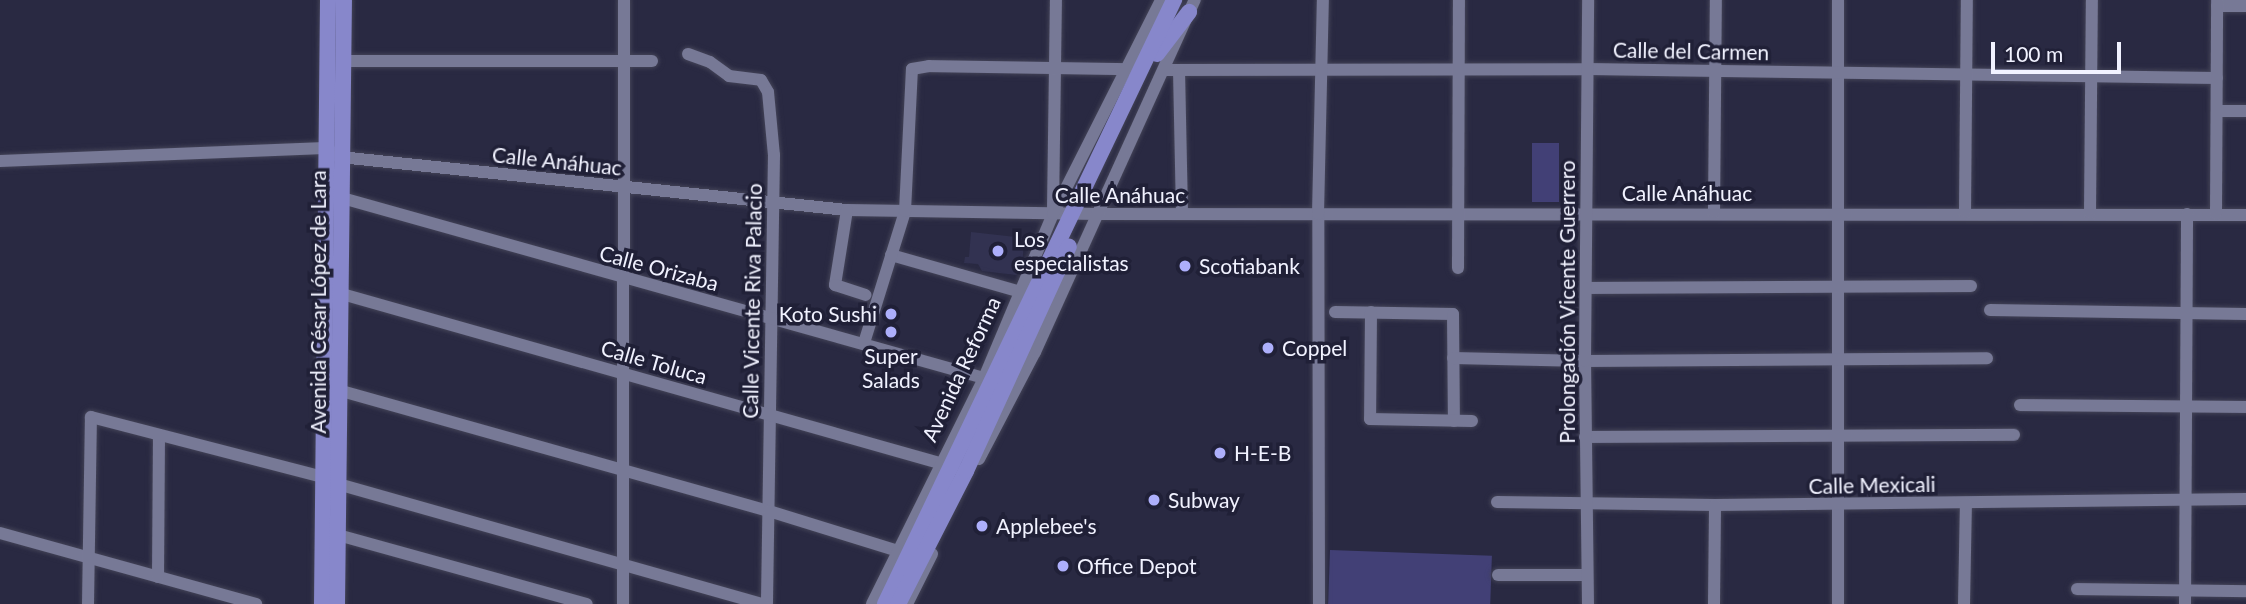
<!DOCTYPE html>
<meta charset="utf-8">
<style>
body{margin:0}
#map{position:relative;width:2246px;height:604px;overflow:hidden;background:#292942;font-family:Lato,sans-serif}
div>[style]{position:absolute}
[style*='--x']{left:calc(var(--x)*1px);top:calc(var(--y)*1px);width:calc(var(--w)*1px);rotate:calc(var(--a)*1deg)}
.built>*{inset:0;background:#323251}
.green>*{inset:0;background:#424076;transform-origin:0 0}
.roads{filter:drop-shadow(0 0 2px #434357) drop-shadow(0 0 2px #434357)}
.minor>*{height:12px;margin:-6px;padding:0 6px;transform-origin:6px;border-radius:6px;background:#777996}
.major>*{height:16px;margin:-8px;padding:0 8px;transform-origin:8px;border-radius:8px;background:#8787cb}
.dots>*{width:19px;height:19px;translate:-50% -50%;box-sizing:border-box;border:4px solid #202037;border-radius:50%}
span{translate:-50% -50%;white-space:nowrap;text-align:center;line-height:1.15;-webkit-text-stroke:7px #202037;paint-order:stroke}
.street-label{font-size:21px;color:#f1f2ff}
.poi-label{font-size:21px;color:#f1f2ff}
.left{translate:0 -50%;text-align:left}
.right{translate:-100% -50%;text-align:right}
.scale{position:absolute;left:1991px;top:42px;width:130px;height:32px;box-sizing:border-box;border:4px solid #f1f2ff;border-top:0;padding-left:9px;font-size:21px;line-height:24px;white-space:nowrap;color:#f1f2ff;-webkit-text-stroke:5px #202037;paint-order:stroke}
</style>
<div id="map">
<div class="built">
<div style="clip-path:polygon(971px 232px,1024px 238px,1022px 270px,1016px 275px,982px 271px,978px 264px,964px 263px,965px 257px,969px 257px)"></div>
</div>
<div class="green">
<div style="left:1532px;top:143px;width:27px;height:59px"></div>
<div style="left:1330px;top:550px;width:162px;height:54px;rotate:2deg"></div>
</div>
<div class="roads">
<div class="minor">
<div style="--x:1838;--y:0;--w:604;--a:90"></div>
<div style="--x:2217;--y:6;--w:29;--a:0"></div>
<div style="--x:688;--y:54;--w:23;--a:20"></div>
<div style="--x:710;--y:62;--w:24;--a:36"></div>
<div style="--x:729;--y:76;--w:32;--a:7"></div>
<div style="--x:761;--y:80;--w:14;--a:60"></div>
<div style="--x:768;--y:92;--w:63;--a:84.6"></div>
<div style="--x:774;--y:155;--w:449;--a:90.9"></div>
<div style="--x:342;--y:61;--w:310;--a:0"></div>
<div style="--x:1165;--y:70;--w:423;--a:-0.1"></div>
<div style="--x:1588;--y:69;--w:629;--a:0.82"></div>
<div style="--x:1179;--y:70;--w:144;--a:88.8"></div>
<div style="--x:2217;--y:111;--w:29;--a:0"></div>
<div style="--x:0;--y:161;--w:325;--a:-2.3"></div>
<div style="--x:325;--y:148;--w:17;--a:31"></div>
<div style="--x:340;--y:157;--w:510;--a:5.97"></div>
<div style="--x:847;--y:210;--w:250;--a:0.9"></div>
<div style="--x:1097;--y:214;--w:1149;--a:0.05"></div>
<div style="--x:335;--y:196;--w:674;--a:15.67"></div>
<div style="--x:847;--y:210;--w:76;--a:99.1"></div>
<div style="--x:835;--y:285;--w:32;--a:18"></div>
<div style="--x:1053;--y:210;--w:210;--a:-89.2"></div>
<div style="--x:1714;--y:212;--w:212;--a:-89.5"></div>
<div style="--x:1965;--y:212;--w:212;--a:-89.5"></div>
<div style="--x:2090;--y:213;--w:213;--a:-89.5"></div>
<div style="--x:2216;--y:214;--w:214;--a:-89.7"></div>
<div style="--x:891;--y:255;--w:135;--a:15.9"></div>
<div style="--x:1458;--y:268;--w:268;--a:-89.8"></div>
<div style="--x:1586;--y:288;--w:385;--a:-0.3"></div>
<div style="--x:335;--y:292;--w:646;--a:15.8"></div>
<div style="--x:1990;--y:310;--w:256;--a:0.9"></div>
<div style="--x:1335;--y:312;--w:118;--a:1"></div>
<div style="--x:1453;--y:314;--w:107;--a:89.5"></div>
<div style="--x:1371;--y:312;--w:107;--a:90.5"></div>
<div style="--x:1370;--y:419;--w:102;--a:1.1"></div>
<div style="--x:864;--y:343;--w:138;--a:-72.7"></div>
<div style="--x:905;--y:211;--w:142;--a:-87.2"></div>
<div style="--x:912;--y:69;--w:17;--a:-10"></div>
<div style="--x:929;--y:66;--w:197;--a:0.9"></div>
<div style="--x:1453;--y:358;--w:132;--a:1.3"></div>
<div style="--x:1585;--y:361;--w:402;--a:-0.4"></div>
<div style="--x:338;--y:390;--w:448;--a:15.7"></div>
<div style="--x:769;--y:511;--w:135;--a:17.2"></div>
<div style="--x:2020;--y:405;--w:226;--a:0.5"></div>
<div style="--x:1585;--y:437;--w:429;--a:-0.3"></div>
<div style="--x:979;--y:459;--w:121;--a:-62.4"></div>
<div style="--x:1035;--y:352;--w:387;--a:-65.6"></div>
<div style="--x:338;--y:484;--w:442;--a:15.8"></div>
<div style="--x:1497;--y:502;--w:218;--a:0.8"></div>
<div style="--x:1715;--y:505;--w:531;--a:-0.65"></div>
<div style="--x:0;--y:533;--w:266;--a:15.5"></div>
<div style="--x:338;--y:535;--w:258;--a:15.5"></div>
<div style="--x:1498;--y:575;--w:89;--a:0"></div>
<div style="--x:158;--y:577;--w:142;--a:-89.6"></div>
<div style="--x:2077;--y:589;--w:169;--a:0.7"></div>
<div style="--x:88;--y:604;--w:187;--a:-89.1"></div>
<div style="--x:91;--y:417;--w:240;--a:14.5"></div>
<div style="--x:623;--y:604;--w:604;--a:-89.91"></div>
<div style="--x:872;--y:604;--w:252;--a:-63.6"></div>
<div style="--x:984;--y:378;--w:178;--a:-67.2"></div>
<div style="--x:1053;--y:214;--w:240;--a:-63.2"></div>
<div style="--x:907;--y:604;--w:56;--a:-63.4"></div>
<div style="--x:1319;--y:604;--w:390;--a:-90.1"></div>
<div style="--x:1318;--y:214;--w:214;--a:-88.7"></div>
<div style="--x:1588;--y:604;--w:243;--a:-90.7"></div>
<div style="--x:1585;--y:361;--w:361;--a:-89.5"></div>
<div style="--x:1714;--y:604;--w:99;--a:-89.4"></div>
<div style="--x:1964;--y:604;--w:101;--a:-88.9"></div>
<div style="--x:2185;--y:604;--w:390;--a:-89.7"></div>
</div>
<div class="major">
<div style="--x:1157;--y:54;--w:53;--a:-52.7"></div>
<div style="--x:322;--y:604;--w:604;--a:-89.43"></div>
<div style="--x:337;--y:604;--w:604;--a:-89.34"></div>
<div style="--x:885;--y:604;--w:670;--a:-64.43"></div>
<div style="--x:898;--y:604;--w:149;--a:-62.9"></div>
<div style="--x:966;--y:471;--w:247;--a:-65.4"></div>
</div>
</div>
<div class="dots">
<div style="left:998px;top:251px;background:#adaffb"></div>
<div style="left:1185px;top:266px;background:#adaffb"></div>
<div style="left:891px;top:314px;background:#adaffb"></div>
<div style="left:891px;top:332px;background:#adaffb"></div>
<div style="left:1268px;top:348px;background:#adaffb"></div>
<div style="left:1220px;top:453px;background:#adaffb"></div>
<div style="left:1154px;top:500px;background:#adaffb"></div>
<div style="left:982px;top:526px;background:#adaffb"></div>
<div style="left:1063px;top:566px;background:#adaffb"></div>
</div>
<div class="street-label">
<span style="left:1691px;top:51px;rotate:1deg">Calle del Carmen</span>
<span style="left:557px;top:161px;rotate:6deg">Calle Anáhuac</span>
<span style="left:1687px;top:193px">Calle Anáhuac</span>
<span style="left:1120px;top:195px">Calle Anáhuac</span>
<span style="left:659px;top:268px;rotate:15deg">Calle Orizaba</span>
<span style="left:752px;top:301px;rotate:-89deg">Calle Vicente Riva Palacio</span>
<span style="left:318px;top:302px;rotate:-90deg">Avenida César López de Lara</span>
<span style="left:1567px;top:302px;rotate:-90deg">Prolongación Vicente Guerrero</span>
<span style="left:654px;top:362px;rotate:16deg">Calle Toluca</span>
<span style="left:961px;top:369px;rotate:-65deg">Avenida Reforma</span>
<span style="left:1872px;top:485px;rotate:-1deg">Calle Mexicali</span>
</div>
<div class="poi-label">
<span class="left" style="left:1014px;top:251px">Los<br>especialistas</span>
<span class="left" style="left:1199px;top:266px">Scotiabank</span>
<span class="right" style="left:877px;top:314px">Koto Sushi</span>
<span class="left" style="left:1282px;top:348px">Coppel</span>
<span style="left:891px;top:368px">Super<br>Salads</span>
<span class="left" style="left:1234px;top:453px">H-E-B</span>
<span class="left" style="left:1168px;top:500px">Subway</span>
<span class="left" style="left:996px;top:526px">Applebee's</span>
<span class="left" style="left:1077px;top:566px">Office Depot</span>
</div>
<div class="scale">100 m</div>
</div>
